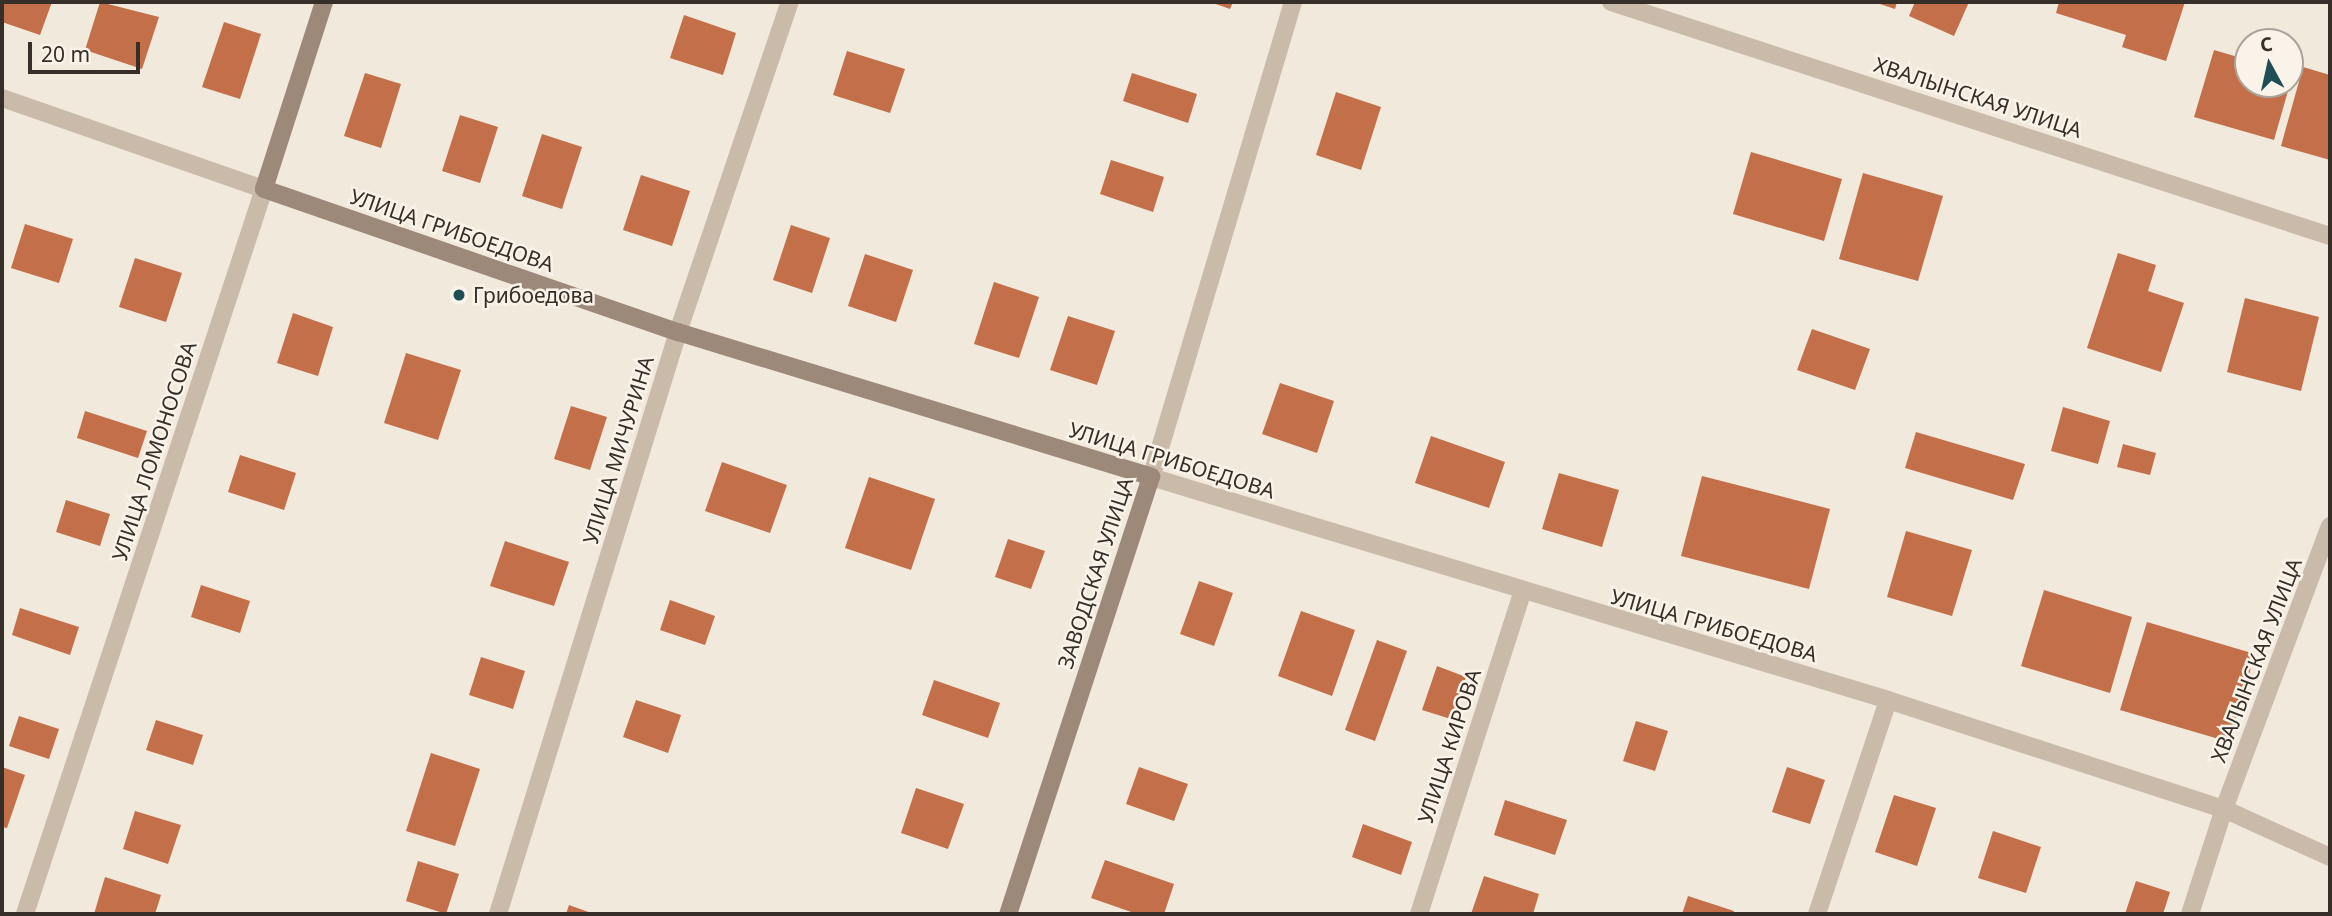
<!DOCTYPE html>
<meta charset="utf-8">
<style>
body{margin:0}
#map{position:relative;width:2332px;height:916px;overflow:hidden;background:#f1e9dc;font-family:"Noto Sans",sans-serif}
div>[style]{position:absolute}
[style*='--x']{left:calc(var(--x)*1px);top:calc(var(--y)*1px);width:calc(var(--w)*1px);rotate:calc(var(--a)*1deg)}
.building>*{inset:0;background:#c26f4a}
.street>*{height:18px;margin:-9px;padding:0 9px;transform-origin:9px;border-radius:9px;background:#c9baa9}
.secondary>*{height:18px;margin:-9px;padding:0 9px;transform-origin:9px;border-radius:9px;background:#9d897a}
.dots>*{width:19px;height:19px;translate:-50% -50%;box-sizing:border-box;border:4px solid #f9f3e9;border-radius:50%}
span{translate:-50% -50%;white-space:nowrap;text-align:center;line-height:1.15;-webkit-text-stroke:5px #f9f3e9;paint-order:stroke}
.street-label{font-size:21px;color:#362e28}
.poi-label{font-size:21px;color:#362e28}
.left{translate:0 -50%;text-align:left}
.frame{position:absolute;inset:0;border:4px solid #362e28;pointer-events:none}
.north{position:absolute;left:2234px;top:28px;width:70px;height:70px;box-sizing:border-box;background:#f9f3e9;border:2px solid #aba49c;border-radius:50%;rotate:352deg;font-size:19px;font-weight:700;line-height:28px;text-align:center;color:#362e28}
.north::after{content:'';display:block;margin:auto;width:24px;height:32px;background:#1f4f56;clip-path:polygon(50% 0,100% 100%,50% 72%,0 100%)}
.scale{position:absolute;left:28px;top:42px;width:112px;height:32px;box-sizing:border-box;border:4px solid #362e28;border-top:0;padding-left:9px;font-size:21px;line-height:24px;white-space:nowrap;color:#362e28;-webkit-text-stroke:5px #f9f3e9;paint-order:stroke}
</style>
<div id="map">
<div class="building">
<div style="clip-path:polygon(2px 2px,52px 2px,40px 35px,2px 22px)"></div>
<div style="clip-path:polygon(100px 2px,159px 17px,142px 69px,85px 50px)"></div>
<div style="clip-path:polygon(1210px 2px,1233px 2px,1230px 9px)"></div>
<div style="clip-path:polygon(1874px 2px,1897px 2px,1895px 9px)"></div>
<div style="clip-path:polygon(1915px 2px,1969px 2px,1954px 36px,1909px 16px)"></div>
<div style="clip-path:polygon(2059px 2px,2185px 2px,2166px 61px,2122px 47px,2126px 35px,2056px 13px)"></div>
<div style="clip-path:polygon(684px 15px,736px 33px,723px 75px,670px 58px)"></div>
<div style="clip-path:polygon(224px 22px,261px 34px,240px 99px,202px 87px)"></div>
<div style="clip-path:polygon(2214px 50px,2248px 60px,2248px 84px,2290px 84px,2274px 140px,2194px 117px)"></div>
<div style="clip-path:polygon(847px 51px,905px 69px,890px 113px,833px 95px)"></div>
<div style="clip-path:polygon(2303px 67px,2330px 75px,2330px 160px,2281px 146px)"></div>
<div style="clip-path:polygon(365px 73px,401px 84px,381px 148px,344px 136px)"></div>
<div style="clip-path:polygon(1132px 73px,1197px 94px,1188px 123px,1123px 101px)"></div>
<div style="clip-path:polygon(1336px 92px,1381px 107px,1361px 170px,1316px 155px)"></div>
<div style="clip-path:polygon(460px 115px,498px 127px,480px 183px,442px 171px)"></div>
<div style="clip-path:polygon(542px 134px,582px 147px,562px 209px,522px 196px)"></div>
<div style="clip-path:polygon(1751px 152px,1842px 179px,1824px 241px,1733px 214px)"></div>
<div style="clip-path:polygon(1111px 160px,1164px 177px,1153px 212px,1100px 194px)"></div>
<div style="clip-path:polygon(1863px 173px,1943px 196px,1918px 281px,1839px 259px)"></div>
<div style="clip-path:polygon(641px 175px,690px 191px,672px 246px,623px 230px)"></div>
<div style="clip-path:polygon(25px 224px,73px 239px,59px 283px,11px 268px)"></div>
<div style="clip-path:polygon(791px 225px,830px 238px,812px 293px,773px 280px)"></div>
<div style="clip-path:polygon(2118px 253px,2156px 265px,2148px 291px,2184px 303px,2161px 372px,2087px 348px)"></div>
<div style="clip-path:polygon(865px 254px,913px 270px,896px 322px,848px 306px)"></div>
<div style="clip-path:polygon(135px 258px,182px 273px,166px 322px,119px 307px)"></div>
<div style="clip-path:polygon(994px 282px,1039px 297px,1019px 358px,974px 344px)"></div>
<div style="clip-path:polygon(2245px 298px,2319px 317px,2301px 391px,2227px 372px)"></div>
<div style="clip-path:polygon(293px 313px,333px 327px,318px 376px,277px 363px)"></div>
<div style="clip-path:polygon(1068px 316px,1115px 331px,1097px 385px,1050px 370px)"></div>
<div style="clip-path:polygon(1812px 329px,1870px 349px,1855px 390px,1797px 370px)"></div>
<div style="clip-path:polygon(406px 353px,461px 370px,438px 440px,384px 423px)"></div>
<div style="clip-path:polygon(1280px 383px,1334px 401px,1317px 453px,1262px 434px)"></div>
<div style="clip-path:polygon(571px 406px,607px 417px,590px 470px,554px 459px)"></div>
<div style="clip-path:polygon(2063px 407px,2110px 421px,2098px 464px,2051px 451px)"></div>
<div style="clip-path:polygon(85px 411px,147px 431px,138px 458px,77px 438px)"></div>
<div style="clip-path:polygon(1916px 432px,2025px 464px,2013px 500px,1905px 468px)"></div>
<div style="clip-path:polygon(1431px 436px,1505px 462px,1489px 508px,1415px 483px)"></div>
<div style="clip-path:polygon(2123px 444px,2156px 453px,2150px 475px,2117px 467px)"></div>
<div style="clip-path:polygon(240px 455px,296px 473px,284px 510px,228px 492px)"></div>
<div style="clip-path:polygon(722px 462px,787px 485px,770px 533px,705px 511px)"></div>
<div style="clip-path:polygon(1559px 473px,1619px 490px,1602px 547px,1542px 529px)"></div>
<div style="clip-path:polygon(1702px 476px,1830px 509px,1809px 589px,1681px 556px)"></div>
<div style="clip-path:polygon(869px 477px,935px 499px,911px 570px,845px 548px)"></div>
<div style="clip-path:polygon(66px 500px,110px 514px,100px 546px,56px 532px)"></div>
<div style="clip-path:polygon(1906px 531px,1972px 550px,1952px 616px,1887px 597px)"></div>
<div style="clip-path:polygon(1008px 539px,1045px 551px,1031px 589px,995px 577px)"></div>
<div style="clip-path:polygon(505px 541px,569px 562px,554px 606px,490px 586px)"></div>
<div style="clip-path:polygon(1199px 581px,1233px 593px,1214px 646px,1180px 634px)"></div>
<div style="clip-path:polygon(201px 585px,250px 601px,240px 633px,191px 617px)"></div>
<div style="clip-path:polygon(2044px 590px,2132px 617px,2110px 693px,2021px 666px)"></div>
<div style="clip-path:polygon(670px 600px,715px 616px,705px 645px,660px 630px)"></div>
<div style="clip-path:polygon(20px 608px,79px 627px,70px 655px,12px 635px)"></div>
<div style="clip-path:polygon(1301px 611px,1355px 630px,1332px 696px,1278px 676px)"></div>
<div style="clip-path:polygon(2147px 622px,2255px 654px,2229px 742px,2120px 710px)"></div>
<div style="clip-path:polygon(1377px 640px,1407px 651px,1375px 741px,1345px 730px)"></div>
<div style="clip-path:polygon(481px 657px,525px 671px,513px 709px,469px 695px)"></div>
<div style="clip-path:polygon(1437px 666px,1466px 677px,1451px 719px,1422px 710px)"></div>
<div style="clip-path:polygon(934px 680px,1000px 703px,988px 738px,922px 715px)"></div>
<div style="clip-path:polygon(636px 700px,681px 715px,668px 753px,623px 737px)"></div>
<div style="clip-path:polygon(19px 716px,59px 729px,49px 759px,9px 746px)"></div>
<div style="clip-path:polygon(156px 720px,203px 735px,193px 765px,146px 750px)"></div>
<div style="clip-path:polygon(1636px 721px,1668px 731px,1655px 771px,1623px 761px)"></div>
<div style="clip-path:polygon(431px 753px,480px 769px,455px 846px,406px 831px)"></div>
<div style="clip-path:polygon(2px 767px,25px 775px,7px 828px,2px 827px)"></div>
<div style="clip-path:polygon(1139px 767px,1188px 784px,1174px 821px,1126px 804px)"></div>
<div style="clip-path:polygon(1787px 767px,1825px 780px,1810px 824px,1772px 812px)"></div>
<div style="clip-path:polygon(916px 788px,964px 804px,948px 849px,901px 833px)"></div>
<div style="clip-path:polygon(1894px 795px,1936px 808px,1917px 866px,1875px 852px)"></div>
<div style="clip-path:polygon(1505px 800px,1567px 820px,1555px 855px,1494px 835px)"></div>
<div style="clip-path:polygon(135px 811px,181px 825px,168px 864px,123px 849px)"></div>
<div style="clip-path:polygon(1363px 824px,1412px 842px,1401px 875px,1352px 857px)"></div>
<div style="clip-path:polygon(1993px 831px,2041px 847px,2026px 893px,1978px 878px)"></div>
<div style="clip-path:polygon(1105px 860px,1174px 884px,1164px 914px,1137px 914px,1091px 898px)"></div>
<div style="clip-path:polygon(418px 861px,459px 874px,446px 914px,406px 901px)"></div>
<div style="clip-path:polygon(1484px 876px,1539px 894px,1533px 914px,1471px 914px)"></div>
<div style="clip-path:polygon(105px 877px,161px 895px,155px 914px,94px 914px)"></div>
<div style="clip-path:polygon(2136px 881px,2170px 892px,2163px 914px,2125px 914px)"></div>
<div style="clip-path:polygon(1688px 896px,1734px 911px,1733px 914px,1682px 914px)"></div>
<div style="clip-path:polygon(569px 905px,594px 914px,566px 914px)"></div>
</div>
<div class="street">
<div style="--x:1293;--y:2;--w:496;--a:106.6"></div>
<div style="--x:1151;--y:477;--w:770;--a:16.83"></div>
<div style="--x:1888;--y:700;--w:353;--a:18"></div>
<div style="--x:2224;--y:809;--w:116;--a:24.4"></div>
<div style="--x:1611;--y:2;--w:756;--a:18.03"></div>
<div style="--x:2;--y:98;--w:277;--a:19.2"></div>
<div style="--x:264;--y:189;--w:763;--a:108.25"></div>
<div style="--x:498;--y:914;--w:609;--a:-72.81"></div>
<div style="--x:678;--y:332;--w:348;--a:-71.3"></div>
<div style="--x:1419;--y:914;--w:337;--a:-72.2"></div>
<div style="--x:1817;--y:914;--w:225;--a:-71.6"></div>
<div style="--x:2190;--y:914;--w:110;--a:-72.1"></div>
<div style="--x:2224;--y:809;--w:302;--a:-69.5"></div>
</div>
<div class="secondary">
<div style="--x:324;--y:2;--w:196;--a:107.8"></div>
<div style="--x:264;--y:189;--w:438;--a:19.1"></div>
<div style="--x:678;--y:332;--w:495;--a:17"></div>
<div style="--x:1151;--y:477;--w:460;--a:108.1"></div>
</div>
<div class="dots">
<div style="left:459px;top:295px;background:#1f4f56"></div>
</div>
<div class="street-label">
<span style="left:1978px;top:97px;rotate:18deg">ХВАЛЫНСКАЯ УЛИЦА</span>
<span style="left:452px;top:230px;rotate:19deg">УЛИЦА ГРИБОЕДОВА</span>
<span style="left:618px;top:450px;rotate:-73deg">УЛИЦА МИЧУРИНА</span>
<span style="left:154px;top:451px;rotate:-72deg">УЛИЦА ЛОМОНОСОВА</span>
<span style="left:1172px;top:460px;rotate:17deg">УЛИЦА ГРИБОЕДОВА</span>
<span style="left:1095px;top:573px;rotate:-72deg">ЗАВОДСКАЯ УЛИЦА</span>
<span style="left:1714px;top:625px;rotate:16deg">УЛИЦА ГРИБОЕДОВА</span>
<span style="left:2256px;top:660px;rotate:-69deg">ХВАЛЫНСКАЯ УЛИЦА</span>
<span style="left:1449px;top:746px;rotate:-72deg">УЛИЦА КИРОВА</span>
</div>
<div class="poi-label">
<span class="left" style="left:473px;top:295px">Грибоедова</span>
</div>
<div class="frame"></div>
<div class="north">С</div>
<div class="scale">20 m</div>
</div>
